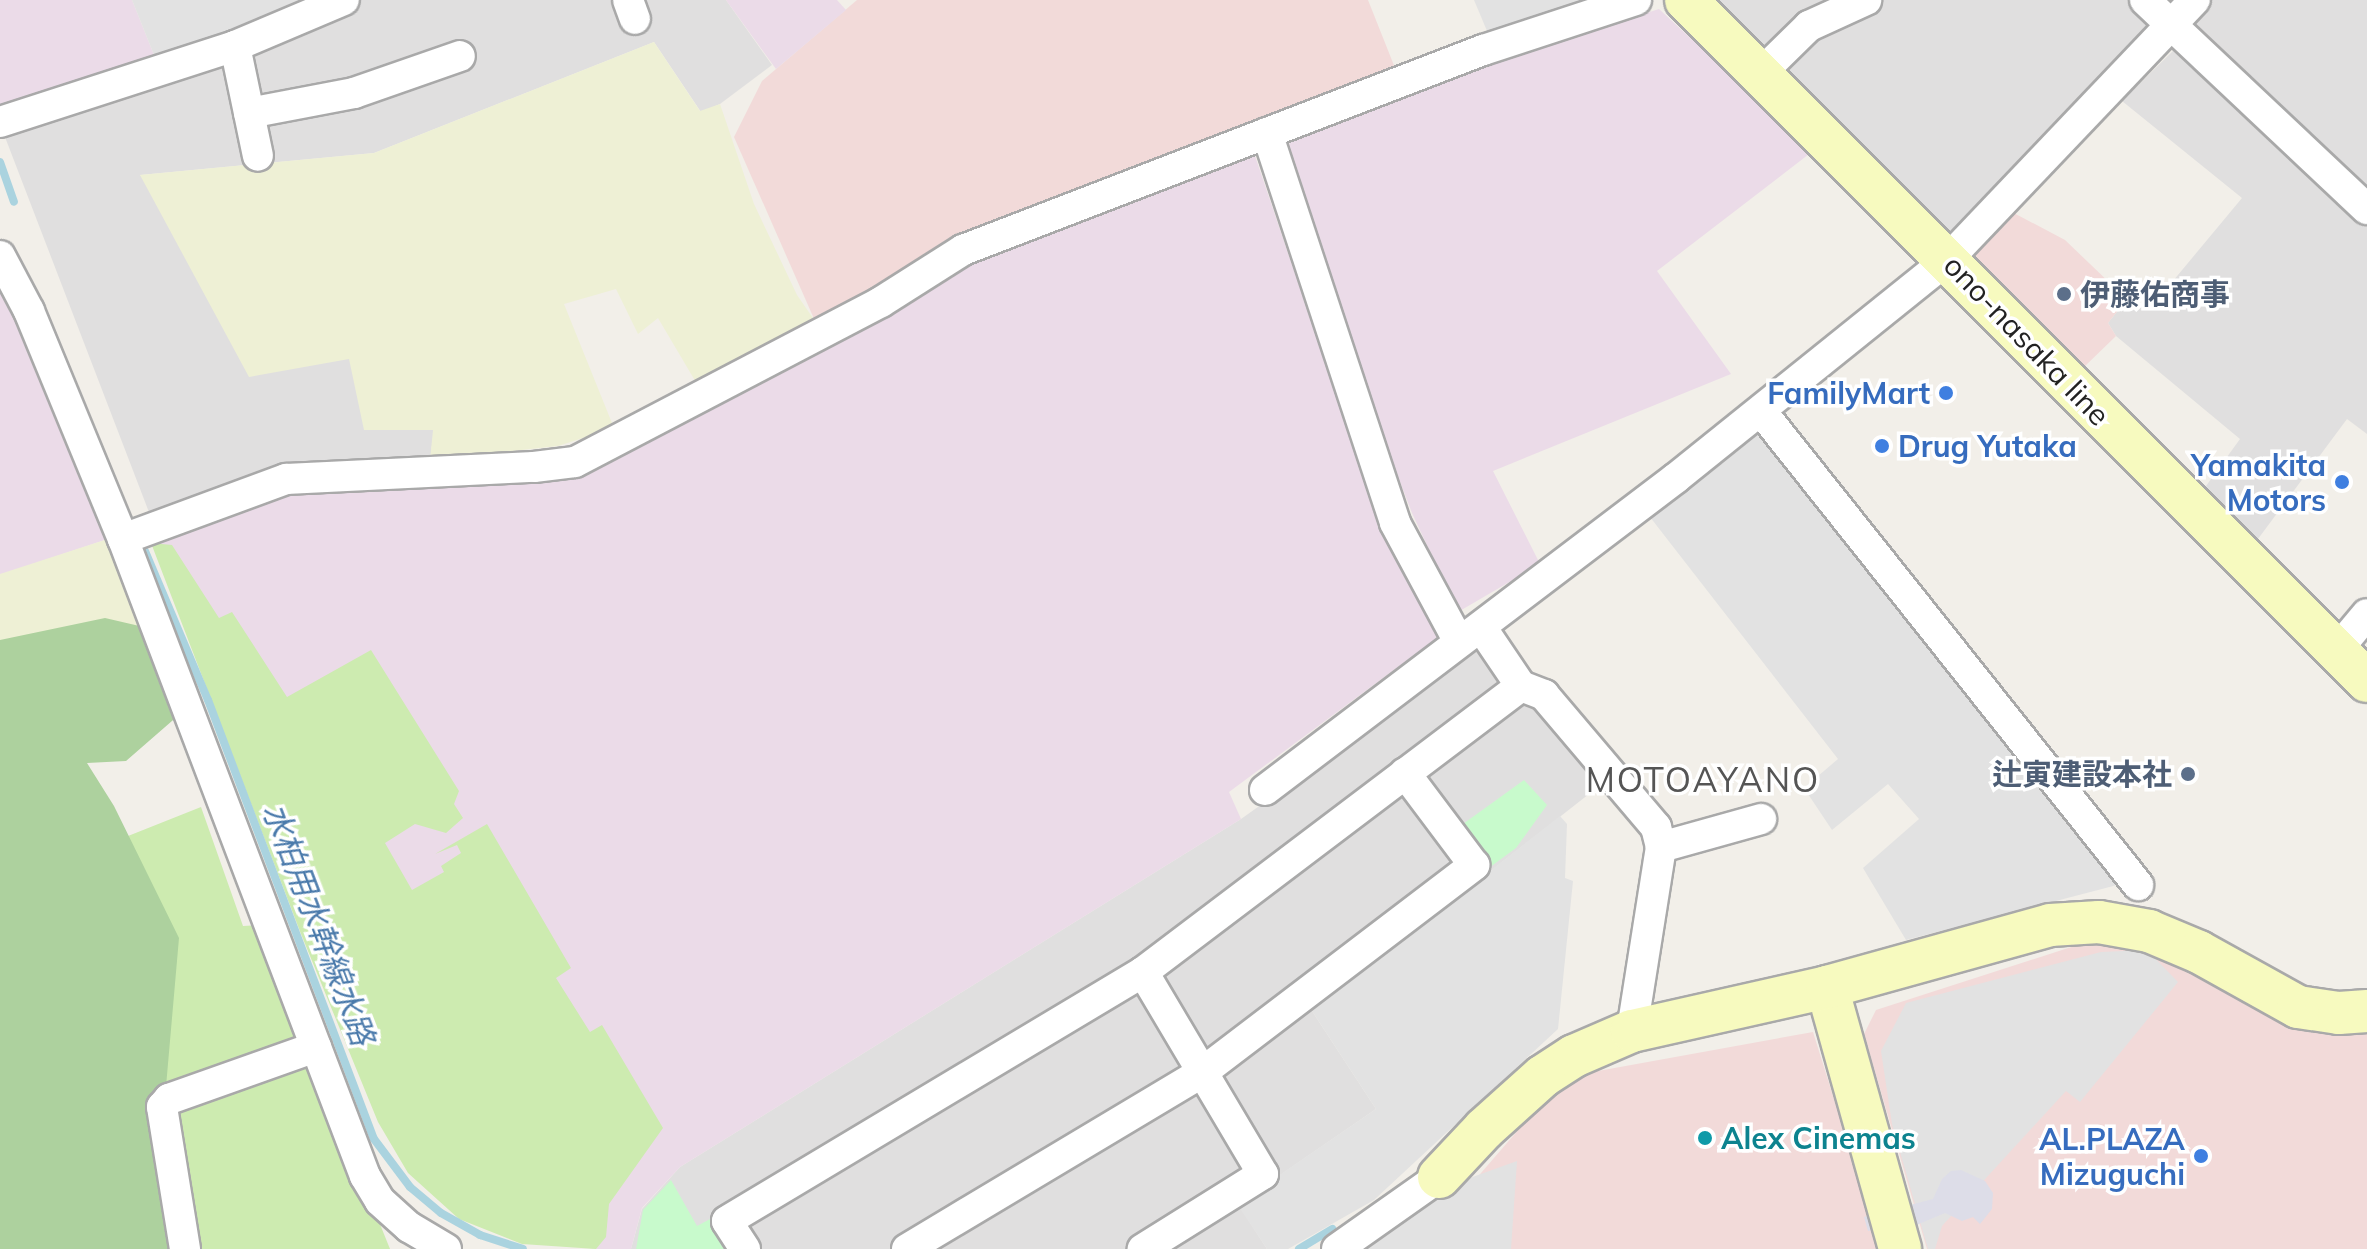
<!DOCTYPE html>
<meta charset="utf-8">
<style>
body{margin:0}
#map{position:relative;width:2367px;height:1249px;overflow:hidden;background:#f2efe9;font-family:Mulish,"Noto Sans JP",sans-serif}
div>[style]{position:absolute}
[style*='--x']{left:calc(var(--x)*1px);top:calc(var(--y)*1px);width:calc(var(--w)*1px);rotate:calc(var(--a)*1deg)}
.residential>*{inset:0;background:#e0dfdf}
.commercial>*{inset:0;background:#f2dad9}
.industrial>*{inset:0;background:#ebdbe8}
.farmland>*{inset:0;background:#eef0d5}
.grass>*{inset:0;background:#cdebb0}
.forest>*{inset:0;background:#add19e}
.park>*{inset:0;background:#c8facc}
.parking>*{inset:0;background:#e2e2e2}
.plaza>*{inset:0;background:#dddde8}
.stream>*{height:8px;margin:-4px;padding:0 4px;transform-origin:4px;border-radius:4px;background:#aad3df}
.roads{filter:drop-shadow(2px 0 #a9a9a9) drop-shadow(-2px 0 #a9a9a9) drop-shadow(0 2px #a9a9a9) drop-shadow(0 -2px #a9a9a9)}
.street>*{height:30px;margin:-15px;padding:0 15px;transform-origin:15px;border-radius:15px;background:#fff}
.secondary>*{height:42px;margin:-21px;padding:0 21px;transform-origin:21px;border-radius:21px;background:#f7fabf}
.dots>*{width:22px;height:22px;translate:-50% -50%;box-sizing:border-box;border:4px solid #fff;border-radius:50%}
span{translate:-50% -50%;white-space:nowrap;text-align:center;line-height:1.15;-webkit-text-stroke:7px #fff;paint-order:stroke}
.service-label{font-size:30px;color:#4e5e75;font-weight:700}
.left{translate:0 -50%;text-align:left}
.right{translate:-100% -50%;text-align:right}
.street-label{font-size:30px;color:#222}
.shop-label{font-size:30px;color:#366cbe;font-weight:700}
.culture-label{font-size:30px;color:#0d838f;font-weight:700}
.water-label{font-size:32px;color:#4a7aab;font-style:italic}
.quarter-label{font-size:34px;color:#555;letter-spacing:2px}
</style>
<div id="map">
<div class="residential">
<div style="clip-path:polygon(312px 0,726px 0,772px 65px,720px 104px,701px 112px,654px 42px,374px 153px,140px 175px,434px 430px,430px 460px,152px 520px,0 124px)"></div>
<div style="clip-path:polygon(1718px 0,2139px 0,2160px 22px,1952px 244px)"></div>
<div style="clip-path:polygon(2208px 0,2367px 0,2367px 199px,2180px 30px)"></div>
<div style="clip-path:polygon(2179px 45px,2367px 216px,2367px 434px,2347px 419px,2255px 543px,2206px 486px,2240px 439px,2116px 336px,2108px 323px,2124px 303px,2153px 305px,2242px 198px,2122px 101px)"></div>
<div style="clip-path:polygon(1479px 650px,1603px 783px,1312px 1011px,1376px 1109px,1238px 1204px,1267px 1249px,631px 1249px,642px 1209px,680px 1167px,1241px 819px)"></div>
</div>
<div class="commercial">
<div style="clip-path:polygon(857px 0,1368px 0,1397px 73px,815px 321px,734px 137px,762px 81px)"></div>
<div style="clip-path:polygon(2010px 211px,2065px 240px,2113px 286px,2124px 303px,2108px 323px,2116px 336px,2082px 369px,1972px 254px)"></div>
<div style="clip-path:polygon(2099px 938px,2144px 944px,2367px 1025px,2367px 1249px,1927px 1249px,1864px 1034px,1876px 1010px)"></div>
<div style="clip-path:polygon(1813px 1032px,1881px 1249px,1368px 1249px,1468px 1188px,1538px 1107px,1587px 1073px)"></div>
</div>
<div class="industrial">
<div style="clip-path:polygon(0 0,132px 0,156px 60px,0 116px)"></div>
<div style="clip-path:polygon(726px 0,837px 0,846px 10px,776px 69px)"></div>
<div style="clip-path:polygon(1659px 9px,1813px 151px,1657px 271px,1731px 374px,1493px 471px,1540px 564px,1458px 612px,1412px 513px,1370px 404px,1287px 152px,1291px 139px,1481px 66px)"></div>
<div style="clip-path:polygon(1253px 150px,1320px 347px,1328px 348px,1441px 635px,1229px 792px,1241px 819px,680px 1167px,642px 1208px,631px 1249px,597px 1249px,522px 1240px,356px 1067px,160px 541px,289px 490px,606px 461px,775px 375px,999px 243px)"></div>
<div style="clip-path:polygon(0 279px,114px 537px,0 575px)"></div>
</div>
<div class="farmland">
<div style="clip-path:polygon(654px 42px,700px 111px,720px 104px,754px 204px,797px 295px,815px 321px,697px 384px,658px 318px,638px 334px,616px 289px,564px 304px,614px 428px,558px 446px,430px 460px,433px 430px,364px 430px,349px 359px,249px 377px,140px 175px,374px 153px)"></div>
<div style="clip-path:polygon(114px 537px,144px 625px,0 670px,0 574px)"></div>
</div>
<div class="grass">
<div style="clip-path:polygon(151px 543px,172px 545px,219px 618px,232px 612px,287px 697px,371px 650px,459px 791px,454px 804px,463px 818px,446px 833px,415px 824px,385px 843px,412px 890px,444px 872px,441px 866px,461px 853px,457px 845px,435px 854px,487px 824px,571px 968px,556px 978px,590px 1032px,602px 1025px,663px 1128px,609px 1204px,606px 1237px,596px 1249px,522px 1244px,459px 1219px,408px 1173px,378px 1122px,301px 934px)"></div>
<div style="clip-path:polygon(201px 807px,243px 926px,262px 925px,306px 1045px,167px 1097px,123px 838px)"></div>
<div style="clip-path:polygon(311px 1053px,390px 1249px,188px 1249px,171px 1102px)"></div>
</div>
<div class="forest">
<div style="clip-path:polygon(105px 618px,148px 628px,180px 714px,126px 761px,87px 763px,114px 806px,179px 938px,165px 1098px,175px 1249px,0 1249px,0 640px)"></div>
</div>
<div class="park">
<div style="clip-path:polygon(1524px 780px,1547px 805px,1516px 848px,1486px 870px,1456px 829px)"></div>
<div style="clip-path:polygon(671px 1180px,697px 1226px,712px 1218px,731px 1249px,636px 1249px,643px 1210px)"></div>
</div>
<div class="parking">
<div style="clip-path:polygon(132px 0,310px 0,156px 60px)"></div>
<div style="clip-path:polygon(1474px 0,1590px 0,1490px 38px)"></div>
<div style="clip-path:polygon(1763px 425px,2121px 884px,1906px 940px,1863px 868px,1919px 819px,1888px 784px,1832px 830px,1804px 788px,1838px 759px,1650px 517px)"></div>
<div style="clip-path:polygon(1560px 816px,1567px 824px,1565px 878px,1573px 881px,1558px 1029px,1374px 1200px,1288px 1249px,1267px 1249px,1237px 1204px,1376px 1109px,1312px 1011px)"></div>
<div style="clip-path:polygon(2147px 950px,2178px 982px,2080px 1102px,2066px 1091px,1942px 1226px,1935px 1249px,1928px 1249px,1892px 1124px,1881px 1051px,1906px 1003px,2101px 952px)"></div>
<div style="clip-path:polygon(1517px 1161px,1511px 1249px,1360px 1249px,1467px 1179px)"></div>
</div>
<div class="plaza">
<div style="clip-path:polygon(1895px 1148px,1910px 1205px,1933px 1199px,1942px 1179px,1951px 1171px,1961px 1170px,1985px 1181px,1993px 1193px,1992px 1209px,1980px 1224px,1973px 1217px,1962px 1221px,1945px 1213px,1914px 1226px,1911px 1221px,1868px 1231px,1864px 1217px,1901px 1207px,1888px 1149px)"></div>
</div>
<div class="stream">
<div style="--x:0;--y:162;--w:42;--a:70.7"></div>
<div style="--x:145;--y:551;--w:162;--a:67.1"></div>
<div style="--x:208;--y:700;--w:469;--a:69.3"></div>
<div style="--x:374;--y:1139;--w:60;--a:53.1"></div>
<div style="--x:410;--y:1187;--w:40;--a:40"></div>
<div style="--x:441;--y:1213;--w:45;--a:29.4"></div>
<div style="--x:480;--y:1235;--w:45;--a:18"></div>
<div style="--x:1299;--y:1249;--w:39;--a:-31"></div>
</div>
<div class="roads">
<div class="street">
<div style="--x:628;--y:0;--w:20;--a:70"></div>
<div style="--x:2145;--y:0;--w:305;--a:43.3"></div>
<div style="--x:235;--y:46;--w:112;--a:78.2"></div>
<div style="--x:1761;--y:73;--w:67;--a:-44.4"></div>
<div style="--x:1809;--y:26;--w:63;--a:-24.5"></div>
<div style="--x:249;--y:113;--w:107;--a:-10.8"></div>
<div style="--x:354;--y:93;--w:112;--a:-19.2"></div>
<div style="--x:0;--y:122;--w:247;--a:-17.9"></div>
<div style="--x:235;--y:46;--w:118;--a:-22.9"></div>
<div style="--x:1267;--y:133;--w:410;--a:71.8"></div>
<div style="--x:1395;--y:523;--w:135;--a:61.7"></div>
<div style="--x:0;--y:256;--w:62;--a:62.2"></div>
<div style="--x:29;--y:311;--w:247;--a:67.6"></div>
<div style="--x:123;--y:539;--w:681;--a:69.2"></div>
<div style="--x:365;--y:1176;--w:29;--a:59"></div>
<div style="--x:380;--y:1201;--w:39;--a:42"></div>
<div style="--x:409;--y:1227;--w:43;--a:30.7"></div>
<div style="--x:1761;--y:411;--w:606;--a:51.5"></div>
<div style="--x:123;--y:539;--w:174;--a:-20.2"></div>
<div style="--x:286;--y:479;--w:248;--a:-2.8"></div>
<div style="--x:534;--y:467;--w:41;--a:-7"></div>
<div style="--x:575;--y:462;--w:345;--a:-27.6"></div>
<div style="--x:881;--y:302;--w:97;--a:-32.4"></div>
<div style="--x:963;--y:250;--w:557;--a:-21.04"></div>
<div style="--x:1483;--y:50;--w:161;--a:-18.1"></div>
<div style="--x:1481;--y:627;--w:71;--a:55.9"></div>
<div style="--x:2336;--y:651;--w:48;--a:-50"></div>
<div style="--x:1265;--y:790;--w:516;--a:-37.2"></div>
<div style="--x:1676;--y:478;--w:349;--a:-38.8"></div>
<div style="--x:1948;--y:259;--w:358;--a:-46.4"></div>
<div style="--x:1661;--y:847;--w:104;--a:-15.6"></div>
<div style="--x:1143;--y:972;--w:235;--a:59.3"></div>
<div style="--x:1263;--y:1174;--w:142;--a:148"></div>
<div style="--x:185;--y:1249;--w:144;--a:-99.2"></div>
<div style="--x:162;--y:1107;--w:11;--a:-49"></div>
<div style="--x:169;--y:1099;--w:156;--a:-19.5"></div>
<div style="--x:745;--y:1249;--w:33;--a:-123"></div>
<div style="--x:727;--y:1221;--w:485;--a:-30.9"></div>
<div style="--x:1143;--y:972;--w:474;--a:-37.1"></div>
<div style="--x:1521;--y:686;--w:25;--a:21"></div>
<div style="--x:1544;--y:695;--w:173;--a:49.7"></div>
<div style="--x:1656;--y:827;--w:21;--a:76"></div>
<div style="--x:1661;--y:847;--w:186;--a:99"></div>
<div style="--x:907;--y:1249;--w:346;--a:-30.9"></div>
<div style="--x:1204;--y:1071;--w:340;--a:-37.3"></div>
<div style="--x:1474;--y:865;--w:115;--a:-126.9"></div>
<div style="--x:1337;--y:1249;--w:125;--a:-35.2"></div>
</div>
<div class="secondary">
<div style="--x:1686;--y:0;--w:963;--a:45"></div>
<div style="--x:1827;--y:987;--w:272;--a:74.4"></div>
<div style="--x:1439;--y:1177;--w:66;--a:-46.8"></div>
<div style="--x:1484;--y:1129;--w:79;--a:-41.9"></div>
<div style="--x:1543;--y:1076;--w:37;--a:-33"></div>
<div style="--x:1574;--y:1056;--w:63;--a:-23.3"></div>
<div style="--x:1632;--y:1031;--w:200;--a:-12.7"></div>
<div style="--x:1827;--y:987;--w:231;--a:-15.5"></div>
<div style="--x:2050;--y:925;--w:49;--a:-3.5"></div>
<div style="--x:2099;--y:922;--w:51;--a:10.2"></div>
<div style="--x:2149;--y:931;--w:54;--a:22.8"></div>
<div style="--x:2199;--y:952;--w:113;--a:29.1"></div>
<div style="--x:2298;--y:1007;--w:41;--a:8.3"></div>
<div style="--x:2339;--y:1013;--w:28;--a:-4"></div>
</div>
</div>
<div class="dots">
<div style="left:2064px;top:294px;background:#5c6f8a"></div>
<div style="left:1946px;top:393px;background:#3f7fe0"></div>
<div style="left:1882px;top:446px;background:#3f7fe0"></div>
<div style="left:2342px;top:482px;background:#3f7fe0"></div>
<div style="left:2188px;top:774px;background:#5c6f8a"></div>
<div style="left:1705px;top:1138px;background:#0f9aa8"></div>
<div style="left:2201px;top:1156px;background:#3f7fe0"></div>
</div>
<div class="service-label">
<span class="left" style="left:2080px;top:294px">伊藤佑商事</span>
<span class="right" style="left:2172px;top:774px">辻寅建設本社</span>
</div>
<div class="street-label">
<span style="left:2027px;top:340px;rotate:46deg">ono-nasaka line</span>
</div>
<div class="shop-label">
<span class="right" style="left:1930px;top:393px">FamilyMart</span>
<span class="left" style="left:1898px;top:446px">Drug Yutaka</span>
<span class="right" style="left:2326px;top:482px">Yamakita<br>Motors</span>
<span class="right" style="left:2185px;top:1156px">AL.PLAZA<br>Mizuguchi</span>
</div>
<div class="culture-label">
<span class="left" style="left:1721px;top:1138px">Alex Cinemas</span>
</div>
<div class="water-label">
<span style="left:319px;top:924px;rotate:69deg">水柏用水幹線水路</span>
</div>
<div class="quarter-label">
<span style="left:1703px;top:780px">MOTOAYANO</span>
</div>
</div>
